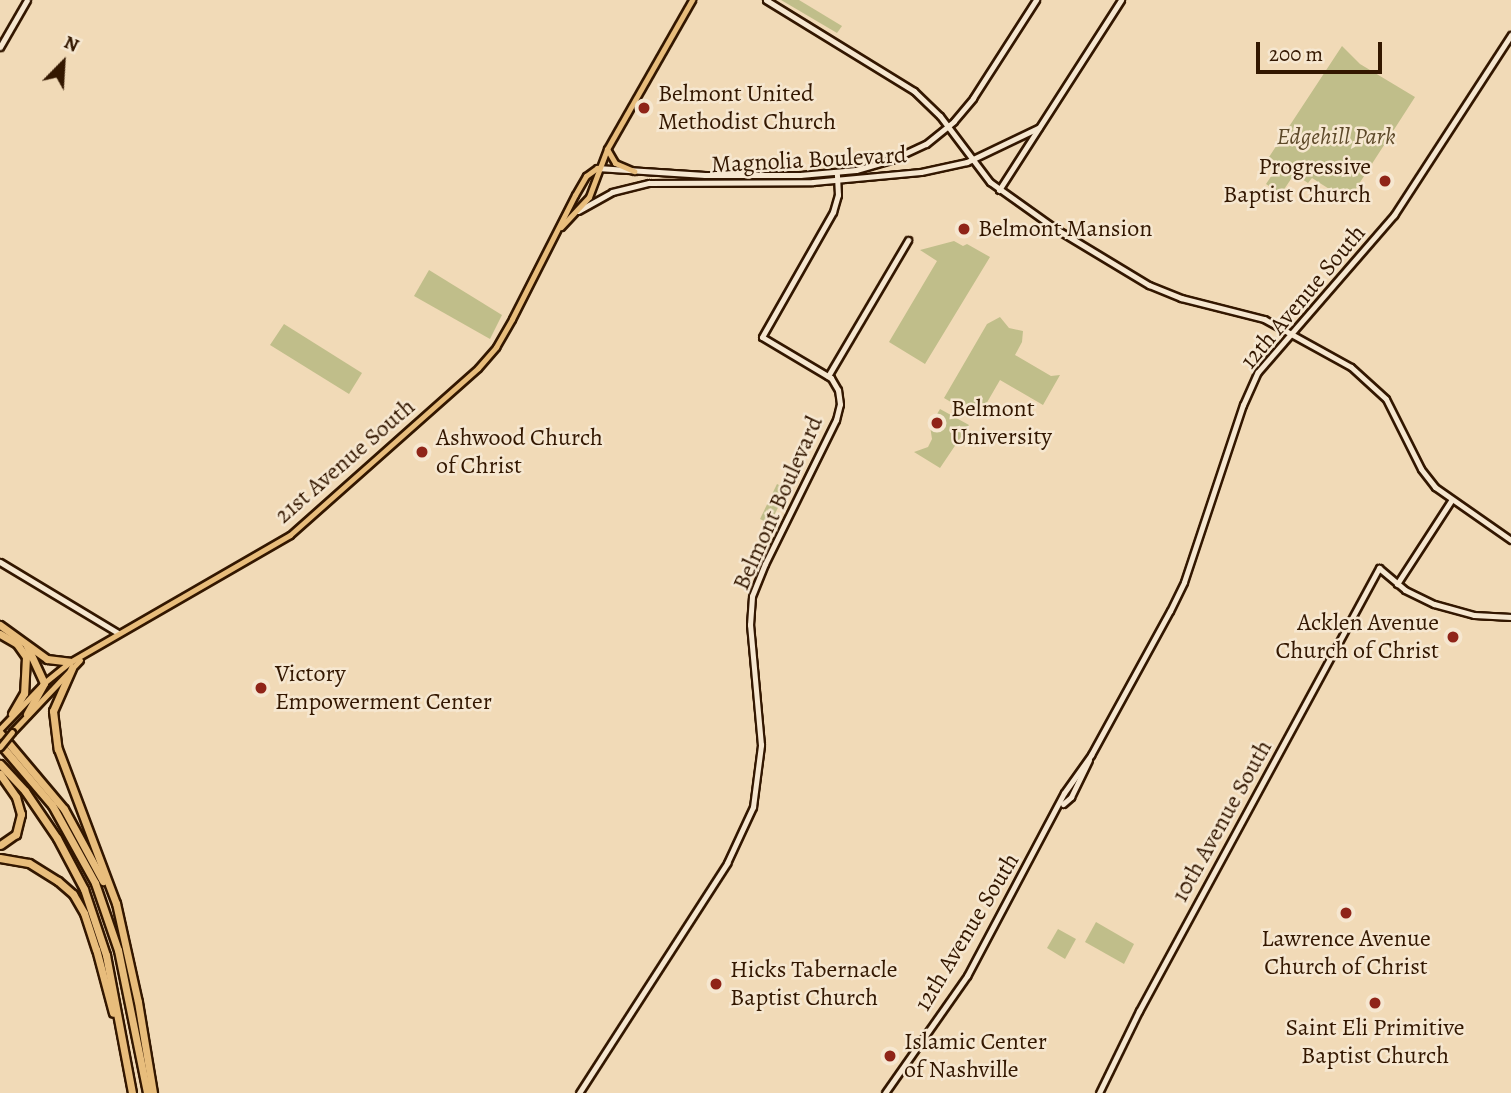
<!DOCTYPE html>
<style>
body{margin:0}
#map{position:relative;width:1511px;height:1093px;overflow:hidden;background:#f1dab7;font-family:Alegreya,serif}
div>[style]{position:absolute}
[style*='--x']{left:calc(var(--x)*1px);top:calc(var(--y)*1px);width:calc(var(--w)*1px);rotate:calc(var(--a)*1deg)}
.green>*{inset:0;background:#c0be8a}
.roads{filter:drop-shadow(2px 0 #331700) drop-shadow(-2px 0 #331700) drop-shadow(0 2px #331700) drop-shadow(0 -2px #331700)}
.secondary>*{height:5px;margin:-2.5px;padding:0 2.5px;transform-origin:2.5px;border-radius:2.5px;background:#f6e7d0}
.primary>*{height:5px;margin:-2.5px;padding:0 2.5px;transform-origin:2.5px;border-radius:2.5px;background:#e8bd7c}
.highway>*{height:7px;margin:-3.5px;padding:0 3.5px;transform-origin:3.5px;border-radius:3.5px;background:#e8bd7c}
.bridges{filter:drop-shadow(2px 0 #331700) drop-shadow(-2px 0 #331700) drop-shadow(0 2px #331700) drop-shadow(0 -2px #331700)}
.primary-bridge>*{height:5px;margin:-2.5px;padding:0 2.5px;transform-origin:2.5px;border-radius:2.5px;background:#e8bd7c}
.dots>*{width:19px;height:19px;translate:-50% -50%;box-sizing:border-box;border:4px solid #f6e7d0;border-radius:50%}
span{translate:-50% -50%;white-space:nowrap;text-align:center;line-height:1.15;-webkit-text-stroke:5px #f6e7d0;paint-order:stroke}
.poi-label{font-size:24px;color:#331700}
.left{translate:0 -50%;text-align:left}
.right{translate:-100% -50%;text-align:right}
.park-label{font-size:24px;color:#5d4929;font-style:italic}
.street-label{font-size:24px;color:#331700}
.north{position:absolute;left:28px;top:28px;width:70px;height:70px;-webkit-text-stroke:5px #f6e7d0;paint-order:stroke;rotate:24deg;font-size:19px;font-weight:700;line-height:28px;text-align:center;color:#331700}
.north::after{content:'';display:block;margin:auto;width:24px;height:32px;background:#331700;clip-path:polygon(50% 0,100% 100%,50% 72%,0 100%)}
.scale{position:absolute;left:1256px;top:42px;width:126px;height:32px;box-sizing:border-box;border:4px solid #331700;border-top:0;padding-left:9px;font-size:21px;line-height:24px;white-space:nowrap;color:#331700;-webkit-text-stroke:5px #f6e7d0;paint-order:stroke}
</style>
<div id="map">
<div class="green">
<div style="clip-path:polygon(781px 0,799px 0,842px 26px,837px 33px)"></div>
<div style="clip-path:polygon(1342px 46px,1360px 64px,1415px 97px,1348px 201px,1312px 178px,1308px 183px,1269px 157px)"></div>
<div style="clip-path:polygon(1278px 166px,1293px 176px,1281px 194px,1266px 184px)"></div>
<div style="clip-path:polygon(954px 241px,963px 246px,967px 244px,990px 257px,925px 364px,889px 342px,937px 261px,920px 250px)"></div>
<div style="clip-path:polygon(429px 270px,502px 315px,490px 339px,414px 296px)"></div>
<div style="clip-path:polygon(1000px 317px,1009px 328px,1023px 331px,1022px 342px,1015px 355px,1051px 376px,1060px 375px,1043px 405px,1000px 380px,978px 418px,944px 398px,987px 324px)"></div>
<div style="clip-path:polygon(284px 324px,362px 373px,349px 394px,270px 345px)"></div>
<div style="clip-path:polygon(940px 409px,969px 425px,940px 468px,914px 452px,928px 447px,932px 439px,930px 426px)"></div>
<div style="clip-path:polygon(777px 484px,787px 489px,770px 524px,760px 519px)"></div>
<div style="clip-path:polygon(1096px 922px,1134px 944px,1124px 964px,1085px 942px)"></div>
<div style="clip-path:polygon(1058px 929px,1076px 939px,1065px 959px,1047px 948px)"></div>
</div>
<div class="roads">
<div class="secondary">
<div style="--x:766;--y:0;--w:174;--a:31.6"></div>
<div style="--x:914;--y:91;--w:36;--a:44"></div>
<div style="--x:940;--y:116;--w:83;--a:52.9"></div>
<div style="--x:990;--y:182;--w:81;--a:35.5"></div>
<div style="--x:1056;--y:229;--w:109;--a:31.1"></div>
<div style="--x:1149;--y:285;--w:35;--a:22"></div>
<div style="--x:1181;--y:298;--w:86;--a:14.2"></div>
<div style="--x:1264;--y:319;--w:99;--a:28.9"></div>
<div style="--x:1351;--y:367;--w:47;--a:42.4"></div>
<div style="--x:1386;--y:399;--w:78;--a:63.4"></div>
<div style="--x:1421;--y:469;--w:23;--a:52"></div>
<div style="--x:1435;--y:487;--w:93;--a:34.9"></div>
<div style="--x:0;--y:47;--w:54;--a:-60.1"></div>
<div style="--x:597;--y:168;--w:108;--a:3.7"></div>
<div style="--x:705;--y:175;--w:95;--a:0"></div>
<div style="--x:800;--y:175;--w:56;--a:-5.1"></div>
<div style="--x:856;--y:170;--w:36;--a:-16"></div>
<div style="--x:891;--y:160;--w:38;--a:-25"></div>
<div style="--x:926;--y:144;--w:36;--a:-39"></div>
<div style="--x:954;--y:121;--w:30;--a:-50"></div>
<div style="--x:973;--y:98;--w:117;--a:-57.3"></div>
<div style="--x:999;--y:190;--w:226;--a:-57.3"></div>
<div style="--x:578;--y:211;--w:39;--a:-29"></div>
<div style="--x:612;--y:192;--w:38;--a:-14"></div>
<div style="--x:649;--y:183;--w:164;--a:-0.3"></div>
<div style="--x:813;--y:182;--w:108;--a:-5.3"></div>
<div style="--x:921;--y:172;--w:47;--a:-12.3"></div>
<div style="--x:967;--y:162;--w:79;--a:-25.6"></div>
<div style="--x:828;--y:376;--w:158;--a:-59.5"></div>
<div style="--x:0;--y:562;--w:138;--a:31"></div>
<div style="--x:1397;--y:584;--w:99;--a:-57"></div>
<div style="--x:1063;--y:804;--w:11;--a:-41"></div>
<div style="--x:1071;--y:797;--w:41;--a:-64.1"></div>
<div style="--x:579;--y:1093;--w:274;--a:-57.2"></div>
<div style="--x:727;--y:863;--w:62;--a:-65.1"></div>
<div style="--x:753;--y:807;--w:63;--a:-82.6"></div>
<div style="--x:761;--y:745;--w:121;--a:-95.2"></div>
<div style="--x:750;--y:625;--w:29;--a:-86"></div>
<div style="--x:752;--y:596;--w:35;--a:-68"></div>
<div style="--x:765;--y:564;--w:161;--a:-63.8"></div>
<div style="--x:836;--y:420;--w:16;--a:-76"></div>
<div style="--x:840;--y:404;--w:14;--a:-98"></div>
<div style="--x:838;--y:390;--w:14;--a:-120"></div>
<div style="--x:831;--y:378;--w:80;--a:-149.3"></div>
<div style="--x:762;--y:337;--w:144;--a:-60.4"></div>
<div style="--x:833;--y:212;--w:18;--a:-74"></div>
<div style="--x:838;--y:195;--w:22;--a:-93"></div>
<div style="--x:885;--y:1093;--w:143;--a:-55"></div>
<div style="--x:967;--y:976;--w:207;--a:-62.1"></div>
<div style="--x:1064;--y:793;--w:47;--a:-54.6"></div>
<div style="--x:1091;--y:755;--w:164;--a:-61.3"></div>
<div style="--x:1170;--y:611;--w:32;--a:-64"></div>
<div style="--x:1184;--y:582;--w:187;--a:-71.6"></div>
<div style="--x:1243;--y:405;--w:36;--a:-66"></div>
<div style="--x:1258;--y:372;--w:208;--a:-49.1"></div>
<div style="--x:1394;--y:215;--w:215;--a:-57"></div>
<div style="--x:1099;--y:1093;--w:91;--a:-64"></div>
<div style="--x:1139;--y:1011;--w:504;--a:-61.55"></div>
<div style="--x:1379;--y:568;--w:34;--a:40"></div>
<div style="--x:1405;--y:590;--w:32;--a:26"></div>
<div style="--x:1434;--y:604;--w:41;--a:15.4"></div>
<div style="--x:1474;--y:615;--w:37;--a:3"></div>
</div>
<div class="primary">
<div style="--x:607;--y:149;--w:16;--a:60"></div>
<div style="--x:615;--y:163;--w:21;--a:23"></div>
<div style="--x:561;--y:227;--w:41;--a:-47"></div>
<div style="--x:589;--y:197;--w:51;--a:-69.4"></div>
<div style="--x:607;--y:149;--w:172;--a:-60.3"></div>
<div style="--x:0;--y:729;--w:64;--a:-46.3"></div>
<div style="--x:44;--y:683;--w:33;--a:-39"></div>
<div style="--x:70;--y:662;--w:254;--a:-30"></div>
<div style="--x:290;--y:535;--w:251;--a:-41.6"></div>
<div style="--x:478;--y:368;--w:28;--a:-49"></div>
<div style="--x:496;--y:347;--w:32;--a:-60"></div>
<div style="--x:512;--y:319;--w:139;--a:-63.1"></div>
<div style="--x:575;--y:195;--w:22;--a:-60"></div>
<div style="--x:586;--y:176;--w:14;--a:-36"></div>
<div style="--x:12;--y:732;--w:99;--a:-46.6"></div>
</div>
<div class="highway">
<div style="--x:0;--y:625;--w:58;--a:35.9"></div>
<div style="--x:47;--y:659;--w:23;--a:7"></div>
<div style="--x:0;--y:634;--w:20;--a:30"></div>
<div style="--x:17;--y:644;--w:16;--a:55"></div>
<div style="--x:26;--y:657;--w:36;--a:93"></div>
<div style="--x:24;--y:693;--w:24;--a:120"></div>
<div style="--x:72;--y:668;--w:47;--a:113.8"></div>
<div style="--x:53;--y:711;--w:38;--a:83"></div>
<div style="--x:58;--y:749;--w:165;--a:69.4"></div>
<div style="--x:116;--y:903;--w:101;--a:77.5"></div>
<div style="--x:138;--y:1002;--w:92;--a:80.6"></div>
<div style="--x:27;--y:714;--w:35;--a:-61"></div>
<div style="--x:44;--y:683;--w:41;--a:-114.7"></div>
<div style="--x:0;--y:733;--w:99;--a:49.9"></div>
<div style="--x:64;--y:809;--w:82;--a:61.6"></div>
<div style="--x:0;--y:744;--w:80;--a:49.6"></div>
<div style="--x:52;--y:805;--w:89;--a:61.1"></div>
<div style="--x:95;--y:883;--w:71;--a:71.1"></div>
<div style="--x:118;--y:950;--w:146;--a:78.5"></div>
<div style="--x:0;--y:764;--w:37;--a:47"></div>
<div style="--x:25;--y:791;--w:57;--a:55.8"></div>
<div style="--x:57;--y:838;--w:58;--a:62.1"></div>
<div style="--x:84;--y:889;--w:70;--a:71.6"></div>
<div style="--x:106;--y:955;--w:140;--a:79.3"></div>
<div style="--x:0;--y:774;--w:28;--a:55"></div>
<div style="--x:16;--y:797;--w:18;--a:74"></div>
<div style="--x:21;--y:814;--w:21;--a:104"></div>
<div style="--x:16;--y:834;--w:19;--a:145"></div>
<div style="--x:0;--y:858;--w:29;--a:10"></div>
<div style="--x:29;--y:863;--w:34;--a:32"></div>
<div style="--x:58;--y:881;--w:20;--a:41"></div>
<div style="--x:73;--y:894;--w:22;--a:60"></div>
<div style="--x:84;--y:913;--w:38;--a:72"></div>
<div style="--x:96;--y:949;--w:66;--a:75.1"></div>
</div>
</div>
<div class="bridges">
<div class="primary-bridge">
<div style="--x:0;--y:747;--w:19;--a:-51"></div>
</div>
</div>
<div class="dots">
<div style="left:644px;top:108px;background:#8f2418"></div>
<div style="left:1385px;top:181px;background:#8f2418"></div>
<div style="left:964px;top:229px;background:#8f2418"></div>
<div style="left:937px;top:423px;background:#8f2418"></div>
<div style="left:422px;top:452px;background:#8f2418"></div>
<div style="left:1453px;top:637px;background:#8f2418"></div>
<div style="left:261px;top:688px;background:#8f2418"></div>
<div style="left:1346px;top:913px;background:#8f2418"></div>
<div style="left:716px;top:984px;background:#8f2418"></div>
<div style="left:1375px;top:1003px;background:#8f2418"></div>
<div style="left:890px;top:1056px;background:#8f2418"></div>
</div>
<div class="poi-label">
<span class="left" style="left:658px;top:108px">Belmont United<br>Methodist Church</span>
<span class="right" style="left:1371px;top:181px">Progressive<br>Baptist Church</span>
<span class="left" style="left:978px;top:229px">Belmont Mansion</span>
<span class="left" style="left:951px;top:423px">Belmont<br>University</span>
<span class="left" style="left:436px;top:452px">Ashwood Church<br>of Christ</span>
<span class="right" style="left:1439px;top:637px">Acklen Avenue<br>Church of Christ</span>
<span class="left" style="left:275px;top:688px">Victory<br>Empowerment Center</span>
<span style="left:1346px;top:953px">Lawrence Avenue<br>Church of Christ</span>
<span class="left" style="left:730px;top:984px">Hicks Tabernacle<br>Baptist Church</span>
<span style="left:1375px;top:1042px">Saint Eli Primitive<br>Baptist Church</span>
<span class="left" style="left:904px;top:1056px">Islamic Center<br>of Nashville</span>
</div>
<div class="park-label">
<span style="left:1336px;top:137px">Edgehill Park</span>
</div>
<div class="street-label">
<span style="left:809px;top:160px;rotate:-3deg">Magnolia Boulevard</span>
<span style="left:1303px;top:297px;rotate:-50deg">12th Avenue South</span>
<span style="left:345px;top:461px;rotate:-41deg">21st Avenue South</span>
<span style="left:778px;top:503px;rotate:-66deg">Belmont Boulevard</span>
<span style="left:1222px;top:821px;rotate:-61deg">10th Avenue South</span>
<span style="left:967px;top:932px;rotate:-59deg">12th Avenue South</span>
</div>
<div class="north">N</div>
<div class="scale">200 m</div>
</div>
